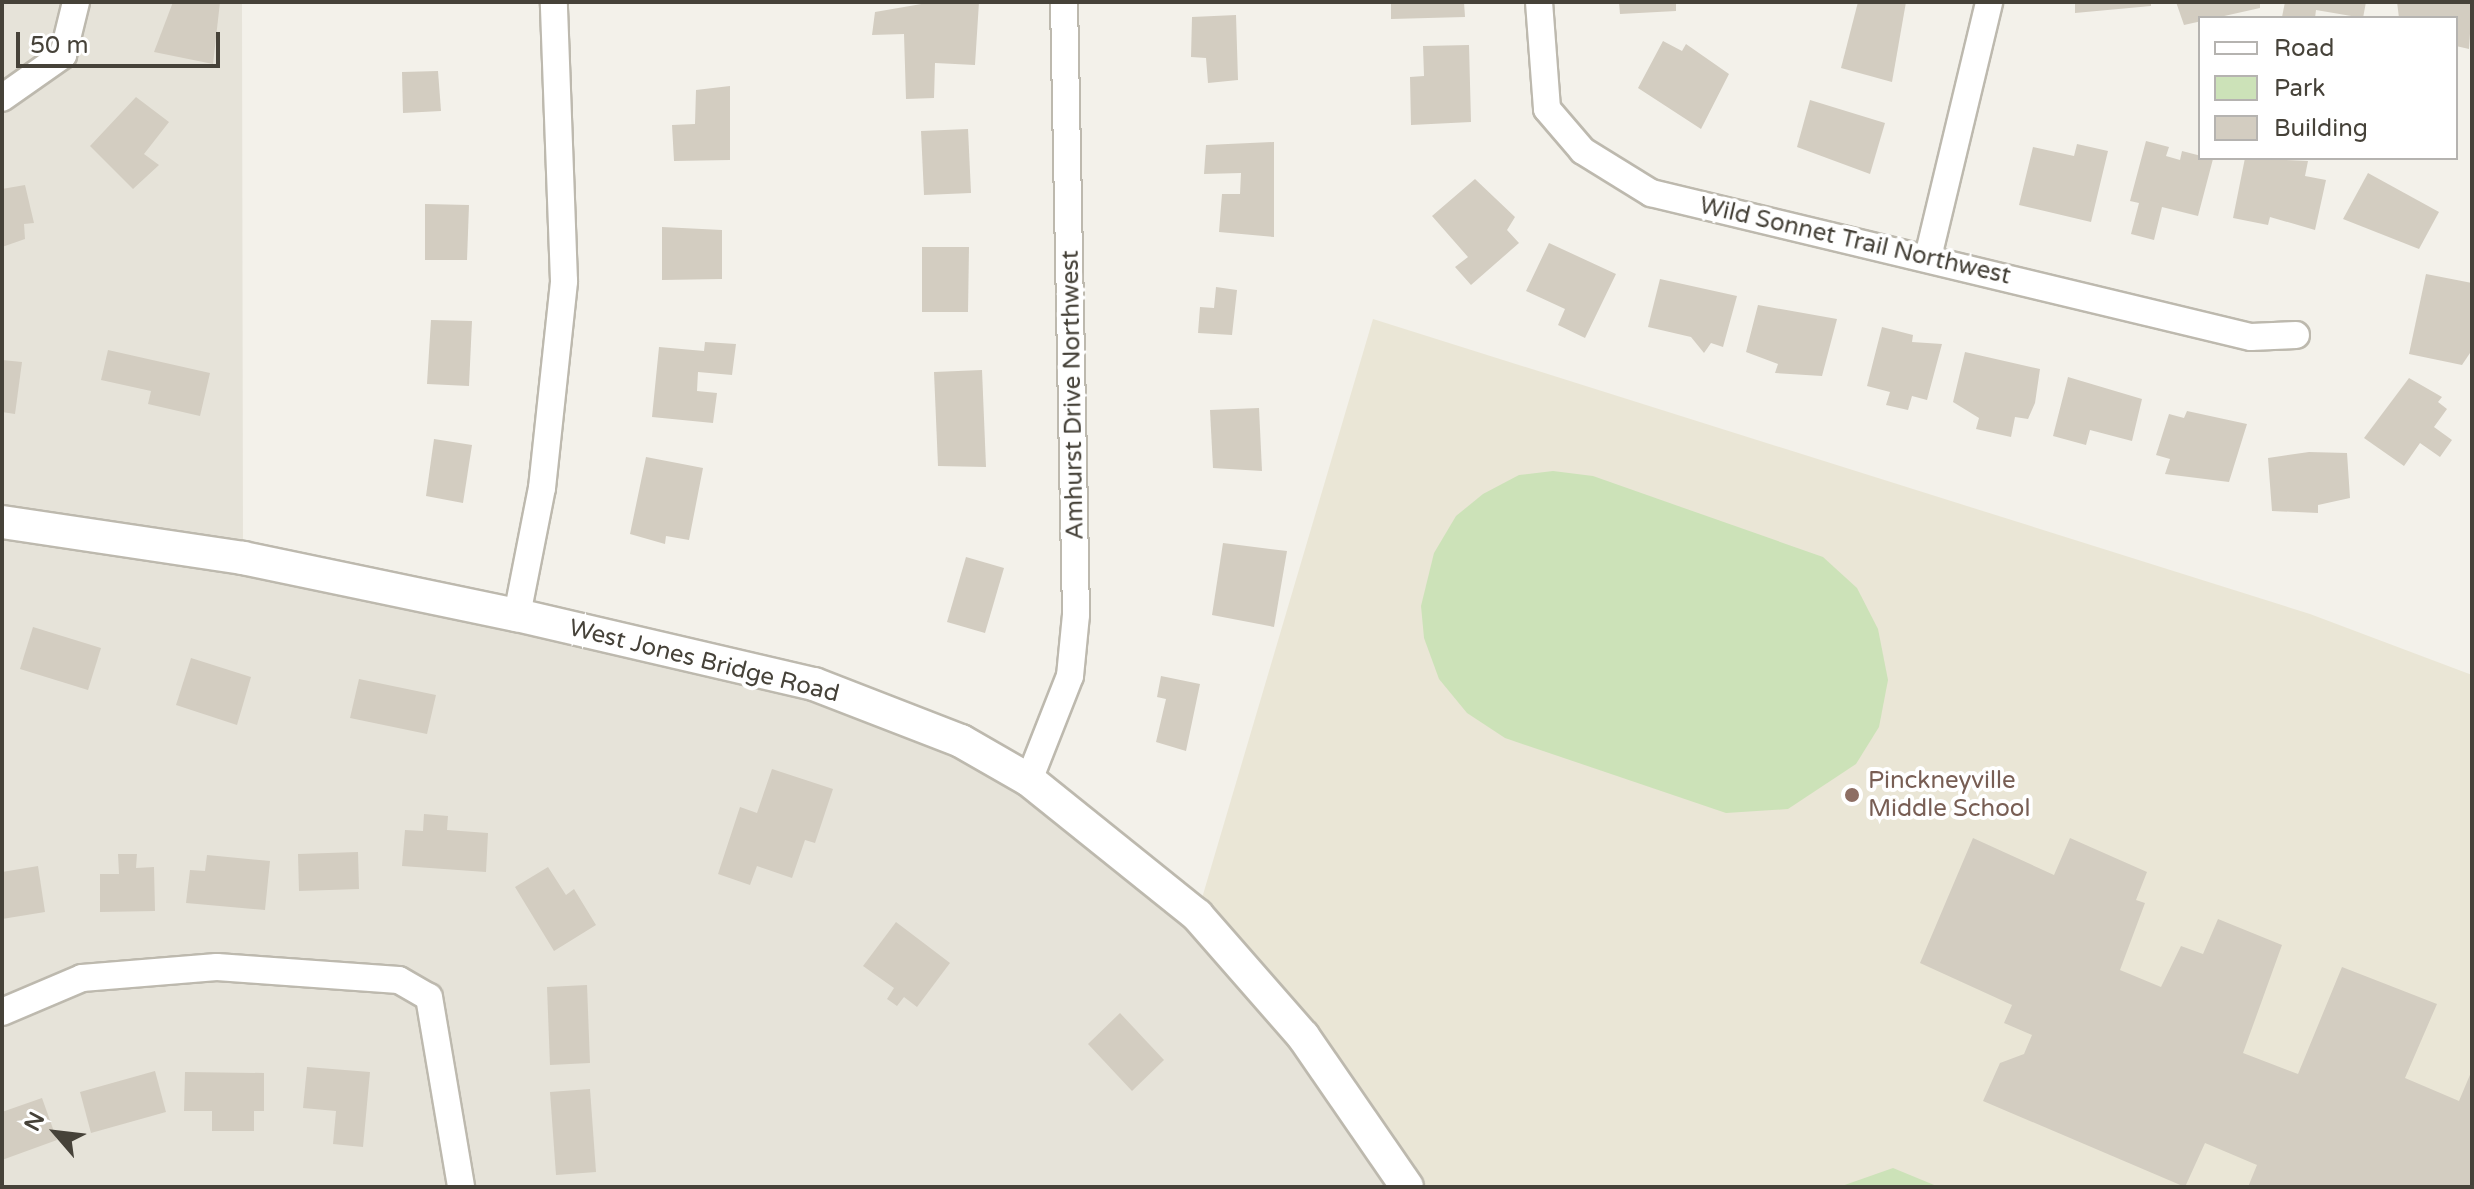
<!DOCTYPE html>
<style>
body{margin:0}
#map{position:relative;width:2474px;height:1189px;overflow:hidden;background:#f3f1ea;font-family:"Varela Round",sans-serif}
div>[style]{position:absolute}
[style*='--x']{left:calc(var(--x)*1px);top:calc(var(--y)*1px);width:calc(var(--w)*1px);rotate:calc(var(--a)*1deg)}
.residential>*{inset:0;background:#e6e3d9}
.education>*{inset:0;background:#eae6d6}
.green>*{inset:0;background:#cce2b8}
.building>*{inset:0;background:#d3cdc1}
.roads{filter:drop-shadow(2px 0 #bdb9ae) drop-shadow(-2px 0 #bdb9ae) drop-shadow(0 2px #bdb9ae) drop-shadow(0 -2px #bdb9ae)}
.minor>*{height:26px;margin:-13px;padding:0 13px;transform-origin:13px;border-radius:13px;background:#fff}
.tertiary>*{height:32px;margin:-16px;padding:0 16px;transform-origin:16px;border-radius:16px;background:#fff}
.dots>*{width:22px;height:22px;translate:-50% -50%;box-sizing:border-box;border:4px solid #fff;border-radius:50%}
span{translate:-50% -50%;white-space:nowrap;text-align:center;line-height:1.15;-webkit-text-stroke:8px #fff;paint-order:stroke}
.street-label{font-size:24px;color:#464239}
.education-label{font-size:24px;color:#785e54}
.left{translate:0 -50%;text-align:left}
.frame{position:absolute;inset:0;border:4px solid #464239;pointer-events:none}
.legend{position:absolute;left:2198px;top:16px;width:260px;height:144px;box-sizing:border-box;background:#fff;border:2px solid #b5b3b0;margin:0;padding:10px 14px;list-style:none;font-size:24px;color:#464239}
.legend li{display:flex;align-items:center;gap:16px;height:40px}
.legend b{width:40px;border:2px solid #b5b3b0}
.north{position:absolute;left:16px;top:1093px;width:80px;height:80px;-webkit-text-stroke:6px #fff;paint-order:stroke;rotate:298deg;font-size:22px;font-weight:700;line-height:32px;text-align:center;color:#464239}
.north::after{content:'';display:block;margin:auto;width:28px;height:36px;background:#464239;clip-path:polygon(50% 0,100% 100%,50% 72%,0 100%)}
.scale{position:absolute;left:16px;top:32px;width:204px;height:36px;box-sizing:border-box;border:4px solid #464239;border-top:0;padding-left:10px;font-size:24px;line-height:28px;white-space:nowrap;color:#464239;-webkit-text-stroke:6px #fff;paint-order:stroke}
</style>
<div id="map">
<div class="residential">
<div style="clip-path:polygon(2px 2px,242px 2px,243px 558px,517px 615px,961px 741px,1197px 915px,1407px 1187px,2px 1187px)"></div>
</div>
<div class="education">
<div style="clip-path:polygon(1373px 319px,2310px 614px,2472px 675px,2472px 1187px,1407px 1187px,1197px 915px)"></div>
</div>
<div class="green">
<div style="clip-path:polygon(1553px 471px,1593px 476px,1823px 557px,1857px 588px,1878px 629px,1888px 680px,1879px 727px,1856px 764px,1788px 809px,1726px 813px,1505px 738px,1467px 713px,1439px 679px,1424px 638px,1421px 606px,1434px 553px,1456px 516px,1483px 494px,1519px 475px)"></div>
<div style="clip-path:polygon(1893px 1168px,1939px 1187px,1839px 1187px)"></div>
</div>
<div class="building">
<div style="clip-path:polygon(173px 2px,220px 2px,213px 64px,154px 52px)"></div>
<div style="clip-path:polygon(933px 2px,979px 2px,975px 65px,935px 63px,934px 98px,906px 99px,904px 34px,872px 35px,875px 12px)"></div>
<div style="clip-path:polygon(1391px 2px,1464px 2px,1465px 17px,1391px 19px)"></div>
<div style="clip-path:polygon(1619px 2px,1676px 2px,1676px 11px,1620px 14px)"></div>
<div style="clip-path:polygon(1858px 2px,1906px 2px,1892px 82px,1841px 68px)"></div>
<div style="clip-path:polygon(2075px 2px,2151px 2px,2151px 6px,2075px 13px)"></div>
<div style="clip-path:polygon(2176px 2px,2260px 2px,2260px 8px,2184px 25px)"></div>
<div style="clip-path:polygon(2285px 2px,2366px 2px,2363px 18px,2316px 10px,2315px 18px,2282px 17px)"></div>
<div style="clip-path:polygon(2397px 2px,2472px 2px,2469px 49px,2456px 46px,2456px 18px,2399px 18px)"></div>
<div style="clip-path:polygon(1236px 15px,1238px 80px,1208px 83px,1206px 58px,1191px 57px,1192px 17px)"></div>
<div style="clip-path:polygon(1663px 41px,1682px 51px,1686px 44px,1729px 74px,1701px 129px,1638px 88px)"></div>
<div style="clip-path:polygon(1469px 45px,1471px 122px,1411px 125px,1410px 77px,1424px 76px,1423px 46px)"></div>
<div style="clip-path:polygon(438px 71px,441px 111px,403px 113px,402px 72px)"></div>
<div style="clip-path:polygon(730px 86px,730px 160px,674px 161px,672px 125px,695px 124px,696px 90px)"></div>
<div style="clip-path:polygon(136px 97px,169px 122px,144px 154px,159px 165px,133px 189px,90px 146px)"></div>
<div style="clip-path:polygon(1810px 100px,1885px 123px,1870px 174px,1797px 147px)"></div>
<div style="clip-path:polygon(968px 129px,971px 193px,924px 195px,921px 131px)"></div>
<div style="clip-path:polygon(2146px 141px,2169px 147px,2166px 156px,2180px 160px,2182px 151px,2213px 159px,2198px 216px,2162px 207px,2154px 240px,2131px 234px,2139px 203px,2130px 201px)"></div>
<div style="clip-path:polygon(1274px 142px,1274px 237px,1219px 232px,1222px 194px,1240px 194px,1241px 173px,1204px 174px,1206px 145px)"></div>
<div style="clip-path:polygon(2077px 144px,2108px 151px,2091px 222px,2019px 205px,2033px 147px,2074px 156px)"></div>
<div style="clip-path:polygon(2245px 158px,2308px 161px,2305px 176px,2326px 180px,2315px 230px,2270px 217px,2268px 225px,2233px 218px)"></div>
<div style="clip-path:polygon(2368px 173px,2439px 212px,2419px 249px,2343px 219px)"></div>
<div style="clip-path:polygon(1475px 179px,1515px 217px,1507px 230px,1519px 243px,1471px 285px,1455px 267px,1468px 257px,1432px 216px)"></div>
<div style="clip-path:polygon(25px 185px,34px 223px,24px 224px,25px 239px,2px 247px,2px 189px)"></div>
<div style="clip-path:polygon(425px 204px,469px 205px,467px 260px,425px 260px)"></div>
<div style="clip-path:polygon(662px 227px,722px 230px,722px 279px,662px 280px)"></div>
<div style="clip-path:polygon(1549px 243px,1616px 274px,1585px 338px,1558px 325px,1565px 309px,1526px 291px)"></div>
<div style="clip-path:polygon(922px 247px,969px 247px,968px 312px,922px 312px)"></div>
<div style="clip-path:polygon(2426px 274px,2472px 283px,2472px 350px,2462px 365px,2409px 354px)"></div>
<div style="clip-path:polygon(1660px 279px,1737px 296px,1723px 347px,1711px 343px,1704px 353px,1691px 337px,1648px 327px)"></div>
<div style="clip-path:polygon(1216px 287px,1237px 290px,1232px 335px,1198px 333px,1200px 307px,1214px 308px)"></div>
<div style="clip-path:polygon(1758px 305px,1837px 319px,1822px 376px,1775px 373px,1778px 364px,1746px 352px)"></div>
<div style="clip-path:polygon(431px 320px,472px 321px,469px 386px,427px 384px)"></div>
<div style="clip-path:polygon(1882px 327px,1913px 335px,1912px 342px,1942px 344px,1927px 400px,1912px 396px,1908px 410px,1886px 405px,1890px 392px,1867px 386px)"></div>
<div style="clip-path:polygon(705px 342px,736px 344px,732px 375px,698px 372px,697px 391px,717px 393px,713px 423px,652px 417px,659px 347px,704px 351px)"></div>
<div style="clip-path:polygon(108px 350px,210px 373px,200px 416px,148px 404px,151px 391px,101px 380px)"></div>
<div style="clip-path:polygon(1965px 352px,2040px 369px,2035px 403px,2028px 419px,2015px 417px,2011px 437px,1976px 429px,1979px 418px,1953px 402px)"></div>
<div style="clip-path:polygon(2px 360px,22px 362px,15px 414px,2px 412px)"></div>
<div style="clip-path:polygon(982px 370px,986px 467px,938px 466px,934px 372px)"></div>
<div style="clip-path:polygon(2068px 377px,2142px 399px,2132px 441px,2090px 430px,2086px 445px,2053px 436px)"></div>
<div style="clip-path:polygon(2409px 378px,2442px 397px,2438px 402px,2447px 409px,2434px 427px,2452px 440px,2440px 457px,2420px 443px,2404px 466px,2364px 438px)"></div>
<div style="clip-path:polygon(1259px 408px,1262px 471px,1213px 468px,1210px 410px)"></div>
<div style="clip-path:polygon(2187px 411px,2247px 424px,2229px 482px,2165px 474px,2170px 459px,2156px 455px,2169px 414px,2184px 418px)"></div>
<div style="clip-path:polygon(434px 439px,472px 445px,463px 503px,426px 496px)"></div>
<div style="clip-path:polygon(2309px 452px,2347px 453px,2350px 498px,2318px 505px,2318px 513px,2272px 511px,2268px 458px)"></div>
<div style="clip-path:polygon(646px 457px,703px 468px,689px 540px,666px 536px,665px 544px,630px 534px)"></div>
<div style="clip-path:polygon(1223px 543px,1287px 551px,1274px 627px,1212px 615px)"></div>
<div style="clip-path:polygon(966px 557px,1004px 568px,985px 633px,947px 622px)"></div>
<div style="clip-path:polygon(33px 627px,101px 648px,88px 690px,20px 669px)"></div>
<div style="clip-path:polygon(191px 658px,251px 677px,237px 725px,176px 705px)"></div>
<div style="clip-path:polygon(1161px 676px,1200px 684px,1186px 751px,1156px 742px,1166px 699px,1157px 697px)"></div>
<div style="clip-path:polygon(359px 679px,436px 695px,427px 734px,350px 718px)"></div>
<div style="clip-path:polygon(772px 769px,833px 789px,815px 843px,805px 840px,792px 878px,757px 866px,750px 885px,718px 874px,740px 807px,757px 813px)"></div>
<div style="clip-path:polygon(424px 814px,448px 816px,447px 830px,488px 833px,486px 872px,402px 866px,405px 830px,423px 831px)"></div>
<div style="clip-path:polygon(1973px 838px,2054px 875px,2070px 838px,2147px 872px,2136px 900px,2145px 903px,2120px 970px,2161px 987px,2181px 946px,2203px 954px,2218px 919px,2282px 945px,2243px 1053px,2298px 1074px,2342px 967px,2437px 1004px,2405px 1078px,2459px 1101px,2472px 1070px,2472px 1187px,2248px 1187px,2257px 1165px,2205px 1143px,2185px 1187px,1983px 1101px,2000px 1063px,2024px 1054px,2032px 1035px,2004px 1023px,2012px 1005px,1920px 963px)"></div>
<div style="clip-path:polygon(358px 852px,359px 889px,299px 891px,298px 854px)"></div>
<div style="clip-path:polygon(118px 854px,137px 854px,136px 868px,154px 867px,155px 911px,100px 912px,100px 874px,119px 874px)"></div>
<div style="clip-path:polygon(207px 855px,270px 861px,265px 910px,186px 903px,190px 870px,205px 871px)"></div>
<div style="clip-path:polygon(38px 866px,45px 912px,2px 919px,2px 872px)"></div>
<div style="clip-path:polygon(548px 867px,566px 895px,574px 889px,596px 925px,554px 951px,515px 887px)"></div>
<div style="clip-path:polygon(896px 922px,950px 963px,917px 1007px,904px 997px,897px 1006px,887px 999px,894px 988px,863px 966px)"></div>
<div style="clip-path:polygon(587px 985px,590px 1063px,550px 1065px,547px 987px)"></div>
<div style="clip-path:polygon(1120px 1013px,1164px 1060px,1132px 1091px,1088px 1044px)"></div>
<div style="clip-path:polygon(307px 1067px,370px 1072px,363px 1147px,333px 1144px,336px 1111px,303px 1108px)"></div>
<div style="clip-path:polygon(155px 1071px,166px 1112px,91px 1133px,80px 1092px)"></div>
<div style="clip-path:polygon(185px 1072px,264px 1073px,264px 1111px,254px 1111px,254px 1131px,212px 1131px,212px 1111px,184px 1111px)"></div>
<div style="clip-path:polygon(590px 1089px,596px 1172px,556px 1175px,550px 1092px)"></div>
<div style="clip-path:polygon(42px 1098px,57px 1140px,2px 1160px,2px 1112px)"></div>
</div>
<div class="roads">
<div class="minor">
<div style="--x:1539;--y:2;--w:107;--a:85.7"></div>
<div style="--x:1547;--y:109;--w:55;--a:49.4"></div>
<div style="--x:1583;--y:151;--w:80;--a:31.7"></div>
<div style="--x:1651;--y:193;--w:617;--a:13.5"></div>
<div style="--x:2251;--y:337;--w:45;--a:-2.5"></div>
<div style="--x:2;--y:98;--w:75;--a:-35.2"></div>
<div style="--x:63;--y:55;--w:55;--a:-76.2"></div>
<div style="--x:1928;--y:257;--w:262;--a:-76.5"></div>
<div style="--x:517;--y:615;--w:129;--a:-78.9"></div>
<div style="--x:542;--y:488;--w:208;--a:-83.9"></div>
<div style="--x:564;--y:281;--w:279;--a:-92.1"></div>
<div style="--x:1029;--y:780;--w:112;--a:-68.5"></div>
<div style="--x:1070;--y:676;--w:61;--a:-84.4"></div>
<div style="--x:1076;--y:615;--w:613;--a:-91.12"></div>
<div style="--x:2;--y:1012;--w:87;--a:-23"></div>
<div style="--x:82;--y:978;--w:135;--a:-4.7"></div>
<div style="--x:217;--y:967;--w:182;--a:4.1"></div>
<div style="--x:399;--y:980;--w:34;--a:30"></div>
<div style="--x:429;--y:997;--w:193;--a:80.4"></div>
</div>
<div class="tertiary">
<div style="--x:2;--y:522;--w:244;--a:8.5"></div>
<div style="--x:243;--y:558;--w:280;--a:11.8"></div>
<div style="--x:517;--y:615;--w:305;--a:13.1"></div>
<div style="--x:814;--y:684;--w:158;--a:21.2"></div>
<div style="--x:961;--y:741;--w:78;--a:29.8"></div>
<div style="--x:1029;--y:780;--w:216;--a:38.8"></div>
<div style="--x:1197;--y:915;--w:161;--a:48.8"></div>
<div style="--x:1303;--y:1036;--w:183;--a:55.4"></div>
</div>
</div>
<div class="dots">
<div style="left:1852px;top:795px;background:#8d6e63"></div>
</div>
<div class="street-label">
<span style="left:1855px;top:241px;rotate:13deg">Wild Sonnet Trail Northwest</span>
<span style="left:1073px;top:395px;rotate:-91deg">Amhurst Drive Northwest</span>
<span style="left:704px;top:661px;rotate:14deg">West Jones Bridge Road</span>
</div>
<div class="education-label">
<span class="left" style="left:1868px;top:795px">Pinckneyville<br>Middle School</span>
</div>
<div class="frame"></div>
<ul class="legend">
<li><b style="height:10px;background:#fff"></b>Road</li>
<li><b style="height:22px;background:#cce2b8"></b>Park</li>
<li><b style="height:22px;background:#d3cdc1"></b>Building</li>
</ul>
<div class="north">N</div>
<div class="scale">50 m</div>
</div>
